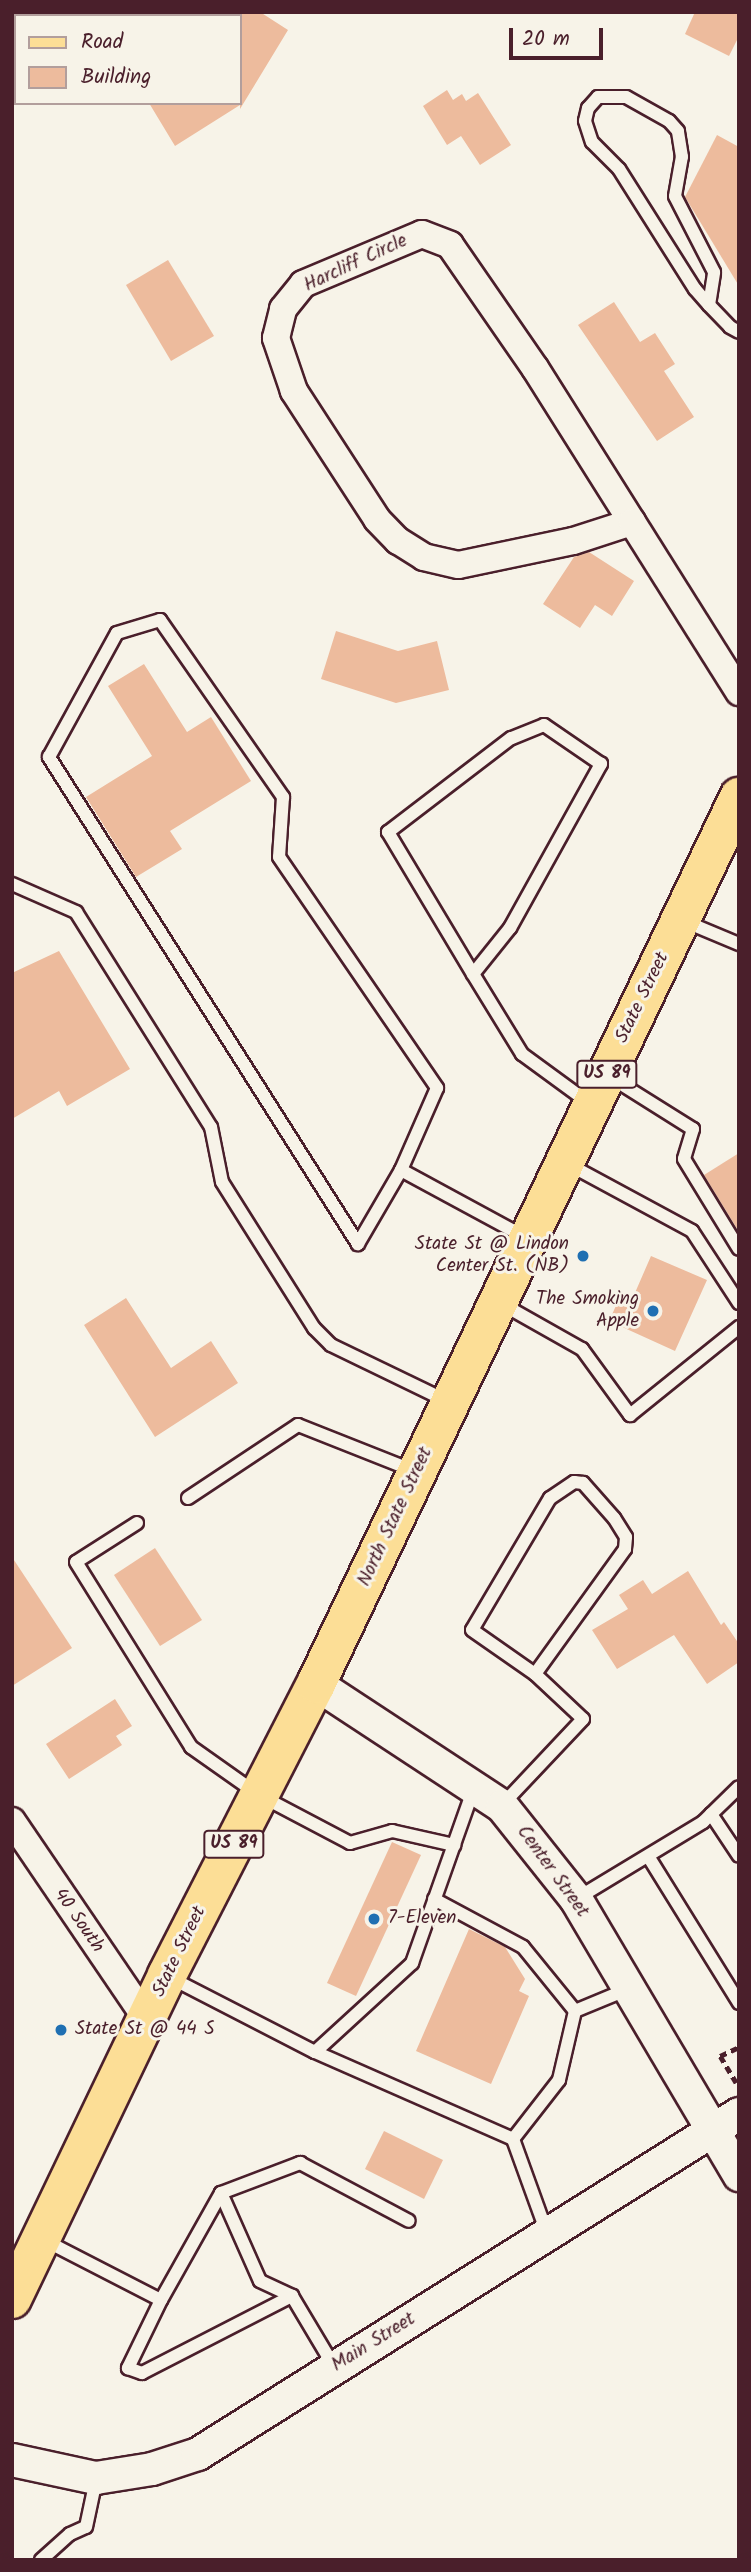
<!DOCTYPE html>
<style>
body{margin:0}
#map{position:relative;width:751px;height:2572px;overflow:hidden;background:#f7f3e8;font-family:Kalam,sans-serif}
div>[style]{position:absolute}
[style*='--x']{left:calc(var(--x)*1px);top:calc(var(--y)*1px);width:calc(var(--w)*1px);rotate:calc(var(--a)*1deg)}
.building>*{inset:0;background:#edbb9d}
.path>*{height:4.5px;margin-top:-2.25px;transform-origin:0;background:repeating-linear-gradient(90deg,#4a1f2b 0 7px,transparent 0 12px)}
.roads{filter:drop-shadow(2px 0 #4a1f2b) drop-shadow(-2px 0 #4a1f2b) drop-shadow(0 2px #4a1f2b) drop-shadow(0 -2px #4a1f2b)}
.service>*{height:12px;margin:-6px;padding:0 6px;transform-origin:6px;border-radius:6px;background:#f7f3e8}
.minor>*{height:26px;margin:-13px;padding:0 13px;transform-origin:13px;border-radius:13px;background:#f7f3e8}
.tertiary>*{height:32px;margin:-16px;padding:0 16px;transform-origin:16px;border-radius:16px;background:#f7f3e8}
.primary>*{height:38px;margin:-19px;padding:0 19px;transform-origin:19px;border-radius:19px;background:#fcde96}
.dots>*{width:19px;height:19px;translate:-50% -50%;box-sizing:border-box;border:4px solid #f7f3e8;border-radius:50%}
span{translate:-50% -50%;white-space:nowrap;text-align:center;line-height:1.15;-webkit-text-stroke:6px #f7f3e8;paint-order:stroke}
.shield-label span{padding:2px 5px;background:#f7f3e8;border:2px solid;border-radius:5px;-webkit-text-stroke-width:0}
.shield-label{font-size:18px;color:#4a1f2b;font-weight:700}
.street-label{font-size:19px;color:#4a1f2b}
.poi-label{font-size:19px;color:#4a1f2b}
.right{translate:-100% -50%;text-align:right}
.left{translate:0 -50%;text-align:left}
.frame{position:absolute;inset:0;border:14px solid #4a1f2b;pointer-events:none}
.legend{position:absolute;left:14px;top:14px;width:228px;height:91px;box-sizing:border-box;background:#f7f3e8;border:2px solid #b29e9c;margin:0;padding:9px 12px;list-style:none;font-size:21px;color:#4a1f2b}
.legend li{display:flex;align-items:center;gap:14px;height:35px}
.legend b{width:35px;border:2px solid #b29e9c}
.scale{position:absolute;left:509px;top:28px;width:94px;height:32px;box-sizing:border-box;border:4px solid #4a1f2b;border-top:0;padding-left:9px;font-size:21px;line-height:24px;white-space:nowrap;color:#4a1f2b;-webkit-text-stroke:5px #f7f3e8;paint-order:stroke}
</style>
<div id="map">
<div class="building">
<div style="clip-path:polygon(240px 12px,260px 12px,288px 30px,240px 109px,240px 105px,175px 146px,149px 103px,240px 103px)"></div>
<div style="clip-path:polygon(695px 12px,739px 12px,739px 36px,729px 56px,685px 34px)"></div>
<div style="clip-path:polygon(447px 90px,453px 100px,462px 94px,466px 101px,478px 93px,511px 145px,480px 165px,461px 136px,447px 145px,423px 106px)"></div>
<div style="clip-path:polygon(717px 135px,739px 147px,739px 286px,685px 197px)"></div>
<div style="clip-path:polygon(168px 260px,214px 336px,171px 361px,126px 285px)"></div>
<div style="clip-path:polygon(614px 302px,640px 342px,655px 333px,675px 364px,664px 371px,694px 417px,657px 441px,578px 325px)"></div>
<div style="clip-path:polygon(589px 552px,634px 581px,612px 616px,595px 605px,580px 628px,543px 604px,574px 557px)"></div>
<div style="clip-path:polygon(336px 631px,398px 651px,437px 641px,449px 690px,396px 703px,321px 679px)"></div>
<div style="clip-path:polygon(144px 664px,187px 732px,211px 717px,251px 781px,170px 831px,182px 849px,136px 877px,86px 797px,152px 756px,108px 686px)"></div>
<div style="clip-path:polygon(59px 951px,130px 1069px,67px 1106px,59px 1091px,12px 1119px,12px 973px)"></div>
<div style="clip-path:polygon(739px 1153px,739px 1232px,704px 1175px)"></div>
<div style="clip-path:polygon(651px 1256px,707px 1280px,675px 1351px,609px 1321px,620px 1297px,631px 1302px)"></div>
<div style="clip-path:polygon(126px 1298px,171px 1368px,211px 1341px,238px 1383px,155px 1437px,84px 1325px)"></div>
<div style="clip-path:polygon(155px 1548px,202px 1620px,160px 1646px,114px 1575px)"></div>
<div style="clip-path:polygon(12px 1557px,72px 1648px,12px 1686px)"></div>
<div style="clip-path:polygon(688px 1571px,721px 1625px,724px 1622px,739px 1644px,739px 1662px,707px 1684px,674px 1635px,617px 1669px,592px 1630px,628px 1609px,619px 1595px,643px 1580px,652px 1594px)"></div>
<div style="clip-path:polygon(115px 1699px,132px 1726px,116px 1736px,122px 1745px,69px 1779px,46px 1744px)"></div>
<div style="clip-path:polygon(392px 1842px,421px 1855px,356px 1996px,327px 1983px)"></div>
<div style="clip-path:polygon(469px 1929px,505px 1947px,525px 1979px,519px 1991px,529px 1996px,491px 2084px,416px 2051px)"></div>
<div style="clip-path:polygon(384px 2131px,443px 2160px,424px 2199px,365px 2169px)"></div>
</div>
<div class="path">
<div style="--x:736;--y:2083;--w:31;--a:-121"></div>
<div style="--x:720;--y:2056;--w:21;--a:-25"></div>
</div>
<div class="roads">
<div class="service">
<div style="--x:709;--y:305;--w:33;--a:-81"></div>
<div style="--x:714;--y:272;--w:85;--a:-117.2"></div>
<div style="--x:675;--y:196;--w:40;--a:-80"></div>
<div style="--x:682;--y:157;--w:26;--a:-99"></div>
<div style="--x:678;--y:131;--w:13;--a:-132"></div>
<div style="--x:669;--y:121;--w:49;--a:-150.8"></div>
<div style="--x:626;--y:97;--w:28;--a:180"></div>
<div style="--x:598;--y:97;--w:15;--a:132"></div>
<div style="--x:588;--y:108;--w:13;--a:103"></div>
<div style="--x:585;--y:121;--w:22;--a:72"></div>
<div style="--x:592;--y:142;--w:38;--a:45"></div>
<div style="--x:619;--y:169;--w:142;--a:57.7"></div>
<div style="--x:695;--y:289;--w:21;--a:49"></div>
<div style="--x:709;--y:305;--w:30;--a:46"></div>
<div style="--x:730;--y:327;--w:10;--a:29"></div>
<div style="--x:12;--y:884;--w:70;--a:23.6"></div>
<div style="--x:76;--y:912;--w:254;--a:57.9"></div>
<div style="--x:211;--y:1127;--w:56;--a:78.7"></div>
<div style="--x:222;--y:1182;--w:173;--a:57.8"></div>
<div style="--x:314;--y:1328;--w:24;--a:45"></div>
<div style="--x:331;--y:1345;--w:129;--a:25.8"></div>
<div style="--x:684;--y:921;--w:60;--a:22.7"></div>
<div style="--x:473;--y:974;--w:59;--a:-51.2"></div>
<div style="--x:510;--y:928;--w:188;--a:-61"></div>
<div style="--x:601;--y:764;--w:69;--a:-145.6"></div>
<div style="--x:544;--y:725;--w:35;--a:158"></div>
<div style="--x:511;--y:738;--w:155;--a:142.6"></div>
<div style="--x:388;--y:832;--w:165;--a:59.1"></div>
<div style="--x:473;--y:974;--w:94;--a:58.5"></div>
<div style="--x:522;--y:1054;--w:83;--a:36.2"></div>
<div style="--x:610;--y:1077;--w:98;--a:32.1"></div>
<div style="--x:693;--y:1129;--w:31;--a:107"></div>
<div style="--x:684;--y:1159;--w:105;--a:58.6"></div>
<div style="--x:568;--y:1164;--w:141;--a:28.4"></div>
<div style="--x:692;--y:1231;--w:86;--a:56.9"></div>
<div style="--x:401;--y:1170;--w:86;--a:120.2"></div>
<div style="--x:358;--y:1244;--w:577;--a:-122.4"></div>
<div style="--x:49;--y:757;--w:141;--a:-61.3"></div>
<div style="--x:117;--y:633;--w:45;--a:-16.8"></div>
<div style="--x:160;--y:620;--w:216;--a:55.2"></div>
<div style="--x:283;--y:797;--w:60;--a:93.8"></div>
<div style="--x:279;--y:857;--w:280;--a:55.6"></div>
<div style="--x:437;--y:1088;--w:90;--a:113.7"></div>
<div style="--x:401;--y:1170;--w:141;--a:28.4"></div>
<div style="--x:502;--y:1304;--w:92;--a:29.4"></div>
<div style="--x:582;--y:1349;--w:82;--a:54"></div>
<div style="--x:630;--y:1415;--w:140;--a:-38.9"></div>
<div style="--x:188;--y:1498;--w:132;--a:-33.6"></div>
<div style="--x:298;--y:1425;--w:125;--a:21.6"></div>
<div style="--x:137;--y:1523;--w:72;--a:147.4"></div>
<div style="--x:76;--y:1562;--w:218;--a:58.1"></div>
<div style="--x:191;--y:1747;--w:83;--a:35.2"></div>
<div style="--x:259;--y:1795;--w:103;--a:27.8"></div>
<div style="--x:350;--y:1843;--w:44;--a:-15.9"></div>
<div style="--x:392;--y:1831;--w:64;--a:12.7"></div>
<div style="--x:502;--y:1805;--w:118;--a:-46.7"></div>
<div style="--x:583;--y:1719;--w:66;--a:-136.8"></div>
<div style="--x:535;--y:1674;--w:154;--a:-54.2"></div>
<div style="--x:625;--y:1549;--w:12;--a:-85"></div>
<div style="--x:626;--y:1537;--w:22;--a:-122"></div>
<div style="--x:614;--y:1518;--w:47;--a:-131.5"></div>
<div style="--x:583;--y:1483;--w:9;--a:-174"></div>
<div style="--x:574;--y:1482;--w:29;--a:146"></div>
<div style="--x:550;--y:1498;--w:153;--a:120.6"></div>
<div style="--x:472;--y:1630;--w:77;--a:34.9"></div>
<div style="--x:711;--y:1814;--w:50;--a:56.3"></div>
<div style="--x:648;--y:1856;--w:173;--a:58.2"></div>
<div style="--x:434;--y:1899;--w:101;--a:28.3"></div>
<div style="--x:523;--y:1947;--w:82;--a:50.9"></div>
<div style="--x:575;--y:2011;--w:71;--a:103.1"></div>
<div style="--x:559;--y:2080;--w:75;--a:127.9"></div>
<div style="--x:576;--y:1899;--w:149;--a:-31.2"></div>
<div style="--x:703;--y:1822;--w:50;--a:-44.2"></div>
<div style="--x:171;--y:1978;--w:162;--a:27.2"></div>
<div style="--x:315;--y:2052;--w:132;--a:-42.5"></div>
<div style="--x:412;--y:1963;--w:186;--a:-70.5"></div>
<div style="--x:575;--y:2011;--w:57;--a:-22.5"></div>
<div style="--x:315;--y:2052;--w:216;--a:23.7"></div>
<div style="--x:513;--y:2139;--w:100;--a:70.1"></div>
<div style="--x:221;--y:2193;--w:96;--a:66.1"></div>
<div style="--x:260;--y:2281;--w:35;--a:25"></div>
<div style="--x:46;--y:2241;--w:129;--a:27.2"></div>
<div style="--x:161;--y:2300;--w:76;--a:115.9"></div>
<div style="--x:128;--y:2368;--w:15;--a:20"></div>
<div style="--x:142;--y:2373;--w:169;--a:-27.2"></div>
<div style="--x:292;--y:2296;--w:84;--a:59.2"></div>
<div style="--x:161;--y:2300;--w:123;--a:-60.7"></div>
<div style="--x:221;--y:2193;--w:85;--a:-20.8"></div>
<div style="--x:300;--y:2163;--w:123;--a:28"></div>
<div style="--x:41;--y:2560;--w:39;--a:-42"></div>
<div style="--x:70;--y:2534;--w:17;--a:-24"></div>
<div style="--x:86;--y:2527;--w:48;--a:-78"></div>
</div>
<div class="minor">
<div style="--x:422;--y:234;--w:30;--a:21"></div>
<div style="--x:450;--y:245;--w:150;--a:55.4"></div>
<div style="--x:535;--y:368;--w:182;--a:57.8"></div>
<div style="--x:632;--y:522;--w:62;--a:162.1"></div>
<div style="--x:573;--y:541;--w:117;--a:168.2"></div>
<div style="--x:458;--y:565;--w:35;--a:-167"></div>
<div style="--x:424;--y:557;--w:31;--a:-148"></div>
<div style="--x:398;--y:541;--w:30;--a:-134"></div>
<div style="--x:377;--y:519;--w:153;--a:-123"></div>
<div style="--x:294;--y:391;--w:56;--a:-108.8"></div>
<div style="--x:276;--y:338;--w:30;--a:-76"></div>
<div style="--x:283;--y:309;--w:32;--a:-51"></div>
<div style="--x:303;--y:284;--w:129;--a:-22.8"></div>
<div style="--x:632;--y:522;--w:201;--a:57.8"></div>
<div style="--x:12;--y:1821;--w:240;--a:55.8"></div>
</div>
<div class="tertiary">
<div style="--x:316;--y:1684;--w:222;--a:33.3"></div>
<div style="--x:502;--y:1806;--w:119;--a:51.5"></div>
<div style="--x:576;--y:1899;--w:321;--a:59.4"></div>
<div style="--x:12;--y:2460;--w:86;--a:12.1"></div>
<div style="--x:96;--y:2478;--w:57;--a:-9.1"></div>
<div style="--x:152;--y:2469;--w:48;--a:-18.1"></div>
<div style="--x:198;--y:2454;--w:639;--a:-32.15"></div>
</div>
<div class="primary">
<div style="--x:12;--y:2299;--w:359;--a:-64.4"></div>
<div style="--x:167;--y:1975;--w:327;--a:-62.9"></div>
<div style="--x:316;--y:1684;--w:983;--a:-64.5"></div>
</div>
</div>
<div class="dots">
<div style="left:583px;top:1256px;background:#1f6fb2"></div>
<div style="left:653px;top:1311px;background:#1f6fb2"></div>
<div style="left:374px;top:1919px;background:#1f6fb2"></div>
<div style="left:61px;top:2030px;background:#1f6fb2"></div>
</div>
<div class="shield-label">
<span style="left:607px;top:1074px">US 89</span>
<span style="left:234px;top:1844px">US 89</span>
</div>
<div class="street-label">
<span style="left:356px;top:264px;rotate:-25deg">Harcliff Circle</span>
<span style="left:643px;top:998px;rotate:-64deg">State Street</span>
<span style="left:396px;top:1517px;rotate:-65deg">North State Street</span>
<span style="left:552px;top:1872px;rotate:54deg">Center Street</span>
<span style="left:78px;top:1921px;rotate:55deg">40 South</span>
<span style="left:180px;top:1952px;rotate:-64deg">State Street</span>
<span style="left:374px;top:2343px;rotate:-32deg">Main Street</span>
</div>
<div class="poi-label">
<span class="right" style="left:569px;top:1256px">State St @ Lindon<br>Center St. (NB)</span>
<span class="right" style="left:639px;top:1311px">The Smoking<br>Apple</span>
<span class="left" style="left:388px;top:1919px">7-Eleven</span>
<span class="left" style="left:75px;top:2030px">State St @ 44 S</span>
</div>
<div class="frame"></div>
<ul class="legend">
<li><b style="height:9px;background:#fcde96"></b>Road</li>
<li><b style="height:19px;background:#edbb9d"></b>Building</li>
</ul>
<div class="scale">20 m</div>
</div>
